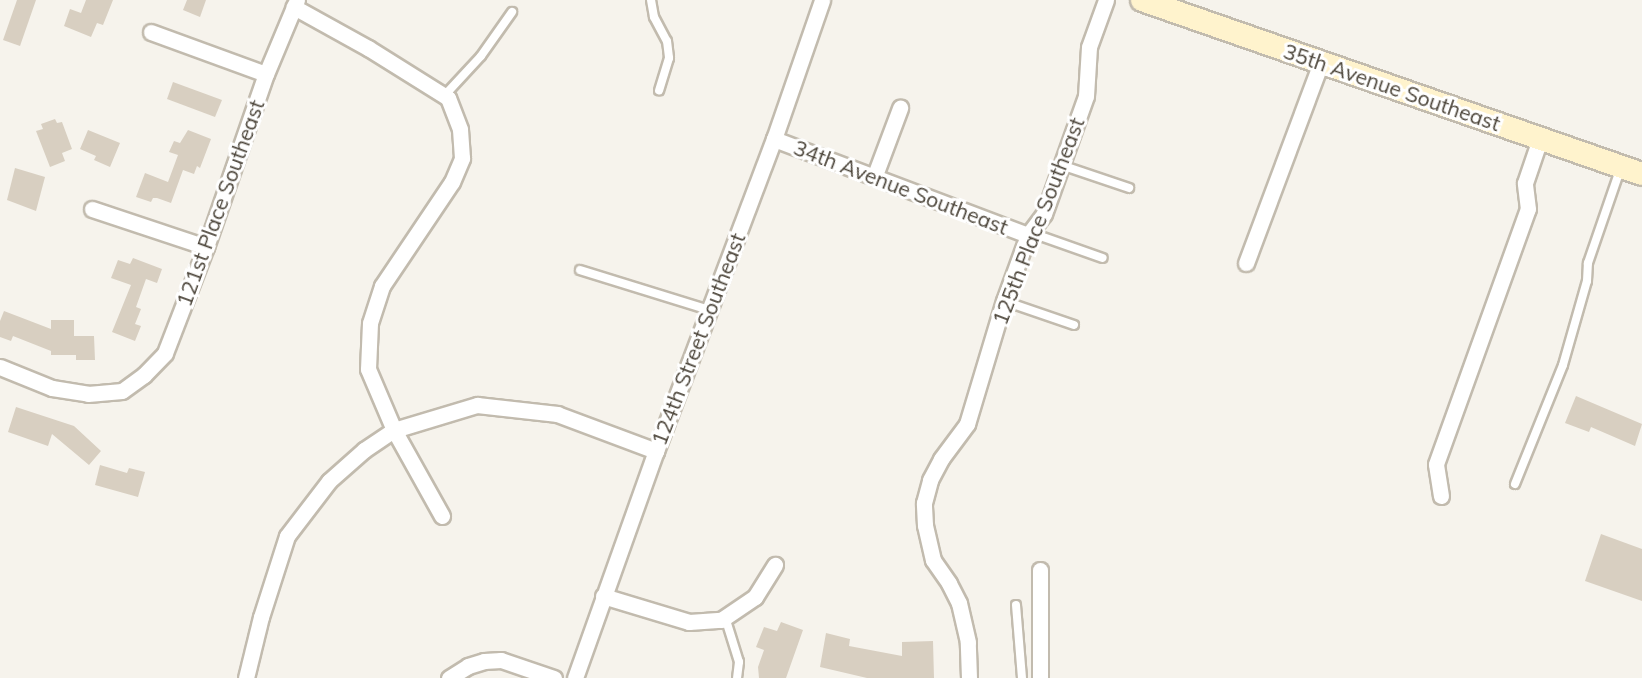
<!DOCTYPE html>
<style>
body{margin:0}
#map{position:relative;width:1642px;height:678px;overflow:hidden;background:#f6f3ec;font-family:Mulish,sans-serif}
div>[style]{position:absolute}
[style*='--x']{left:calc(var(--x)*1px);top:calc(var(--y)*1px);width:calc(var(--w)*1px);rotate:calc(var(--a)*1deg)}
.building>*{inset:0;background:#d8cfc1}
.roads{filter:drop-shadow(2px 0 #c2bbae) drop-shadow(-2px 0 #c2bbae) drop-shadow(0 2px #c2bbae) drop-shadow(0 -2px #c2bbae)}
.lane>*{height:8px;margin:-4px;padding:0 4px;transform-origin:4px;border-radius:4px;background:#fff}
.street>*{height:15px;margin:-7.5px;padding:0 7.5px;transform-origin:7.5px;border-radius:7.5px;background:#fff}
.secondary>*{height:22px;margin:-11px;padding:0 11px;transform-origin:11px;border-radius:11px;background:#fff3cd}
span{translate:-50% -50%;white-space:nowrap;text-align:center;line-height:1.15;-webkit-text-stroke:6px #fff;paint-order:stroke}
.street-label{font-size:21px;color:#4b4439}
</style>
<div id="map">
<div class="building">
<div style="clip-path:polygon(17px 0,36px 0,20px 46px,3px 40px)"></div>
<div style="clip-path:polygon(86px 0,113px 0,103px 25px,97px 23px,91px 37px,64px 26px,70px 9px,81px 13px)"></div>
<div style="clip-path:polygon(187px 0,206px 0,200px 17px,183px 10px)"></div>
<div style="clip-path:polygon(173px 82px,222px 100px,215px 117px,167px 99px)"></div>
<div style="clip-path:polygon(55px 119px,57px 123px,62px 122px,72px 149px,62px 153px,65px 161px,50px 167px,36px 131px,43px 129px,41px 124px)"></div>
<div style="clip-path:polygon(88px 130px,120px 143px,110px 167px,94px 160px,96px 156px,80px 149px)"></div>
<div style="clip-path:polygon(188px 130px,211px 139px,200px 168px,197px 166px,194px 174px,183px 170px,171px 203px,157px 198px,153px 198px,151px 202px,136px 197px,145px 173px,168px 182px,178px 155px,169px 152px,174px 141px,180px 143px)"></div>
<div style="clip-path:polygon(15px 168px,45px 177px,36px 211px,7px 200px)"></div>
<div style="clip-path:polygon(133px 258px,162px 269px,157px 283px,146px 279px,136px 307px,141px 309px,135px 324px,141px 326px,135px 341px,112px 332px,131px 285px,111px 278px,118px 260px,130px 264px)"></div>
<div style="clip-path:polygon(4px 311px,51px 329px,51px 320px,74px 320px,74px 336px,94px 336px,95px 360px,76px 360px,76px 355px,51px 355px,51px 351px,13px 336px,11px 341px,0 337px,0 321px)"></div>
<div style="clip-path:polygon(1576px 396px,1642px 424px,1635px 446px,1591px 427px,1589px 432px,1565px 423px)"></div>
<div style="clip-path:polygon(16px 407px,74px 426px,101px 451px,89px 465px,52px 434px,48px 446px,8px 432px)"></div>
<div style="clip-path:polygon(100px 465px,127px 473px,129px 468px,145px 472px,138px 497px,95px 485px)"></div>
<div style="clip-path:polygon(1601px 534px,1642px 549px,1642px 601px,1585px 581px)"></div>
<div style="clip-path:polygon(781px 622px,803px 630px,786px 678px,759px 678px,758px 667px,764px 650px,756px 647px,764px 627px,777px 631px)"></div>
<div style="clip-path:polygon(826px 633px,850px 639px,849px 646px,902px 656px,902px 642px,933px 641px,934px 678px,867px 678px,820px 667px)"></div>
</div>
<div class="roads">
<div class="lane">
<div style="--x:651;--y:0;--w:17;--a:80"></div>
<div style="--x:654;--y:17;--w:27;--a:62"></div>
<div style="--x:667;--y:41;--w:17;--a:83"></div>
<div style="--x:669;--y:58;--w:34;--a:107"></div>
<div style="--x:444;--y:96;--w:54;--a:-47.2"></div>
<div style="--x:481;--y:56;--w:54;--a:-54.8"></div>
<div style="--x:1061;--y:165;--w:72;--a:18.7"></div>
<div style="--x:1029;--y:232;--w:78;--a:19.4"></div>
<div style="--x:580;--y:270;--w:135;--a:17.2"></div>
<div style="--x:1004;--y:301;--w:74;--a:18.9"></div>
<div style="--x:1515;--y:484;--w:128;--a:-68"></div>
<div style="--x:1563;--y:365;--w:87;--a:-74.1"></div>
<div style="--x:1587;--y:281;--w:18;--a:-87"></div>
<div style="--x:1588;--y:263;--w:98;--a:-71"></div>
<div style="--x:1016;--y:605;--w:73;--a:85.3"></div>
<div style="--x:725;--y:617;--w:47;--a:72.7"></div>
<div style="--x:739;--y:662;--w:16;--a:97"></div>
</div>
<div class="street">
<div style="--x:151;--y:32;--w:122;--a:20.1"></div>
<div style="--x:774;--y:139;--w:272;--a:20.7"></div>
<div style="--x:875;--y:175;--w:72;--a:-69.5"></div>
<div style="--x:92;--y:209;--w:120;--a:18.4"></div>
<div style="--x:1246;--y:263;--w:215;--a:-69.5"></div>
<div style="--x:0;--y:367;--w:56;--a:22"></div>
<div style="--x:52;--y:388;--w:36;--a:9"></div>
<div style="--x:88;--y:394;--w:34;--a:-5"></div>
<div style="--x:122;--y:391;--w:27;--a:-36"></div>
<div style="--x:144;--y:375;--w:30;--a:-46"></div>
<div style="--x:165;--y:353;--w:114;--a:-68.9"></div>
<div style="--x:206;--y:247;--w:183;--a:-70.9"></div>
<div style="--x:266;--y:74;--w:80;--a:-67.3"></div>
<div style="--x:1441;--y:496;--w:32;--a:-99"></div>
<div style="--x:1436;--y:464;--w:271;--a:-70.2"></div>
<div style="--x:1528;--y:209;--w:26;--a:-97"></div>
<div style="--x:1525;--y:183;--w:46;--a:-71.2"></div>
<div style="--x:442;--y:516;--w:98;--a:-119.2"></div>
<div style="--x:394;--y:430;--w:87;--a:-16.8"></div>
<div style="--x:477;--y:405;--w:81;--a:6.4"></div>
<div style="--x:557;--y:414;--w:106;--a:20.5"></div>
<div style="--x:1040;--y:570;--w:108;--a:90"></div>
<div style="--x:603;--y:596;--w:90;--a:16.8"></div>
<div style="--x:689;--y:622;--w:32;--a:-4"></div>
<div style="--x:721;--y:620;--w:41;--a:-34.1"></div>
<div style="--x:755;--y:597;--w:38;--a:-58"></div>
<div style="--x:246;--y:678;--w:63;--a:-76.2"></div>
<div style="--x:261;--y:617;--w:85;--a:-72.2"></div>
<div style="--x:287;--y:536;--w:69;--a:-52.6"></div>
<div style="--x:329;--y:481;--w:47;--a:-41.5"></div>
<div style="--x:364;--y:450;--w:36;--a:-34"></div>
<div style="--x:394;--y:430;--w:66;--a:-113.1"></div>
<div style="--x:368;--y:369;--w:46;--a:-87.5"></div>
<div style="--x:370;--y:323;--w:39;--a:-72"></div>
<div style="--x:382;--y:286;--w:125;--a:-56.1"></div>
<div style="--x:452;--y:182;--w:26;--a:-67"></div>
<div style="--x:462;--y:158;--w:29;--a:-94"></div>
<div style="--x:460;--y:129;--w:33;--a:-111"></div>
<div style="--x:448;--y:98;--w:94;--a:-148"></div>
<div style="--x:368;--y:48;--w:85;--a:-151"></div>
<div style="--x:449;--y:678;--w:22;--a:-32"></div>
<div style="--x:468;--y:666;--w:17;--a:-17"></div>
<div style="--x:484;--y:661;--w:17;--a:-3"></div>
<div style="--x:501;--y:660;--w:56;--a:18.8"></div>
<div style="--x:575;--y:678;--w:241;--a:-70.4"></div>
<div style="--x:656;--y:451;--w:334;--a:-69.3"></div>
<div style="--x:774;--y:139;--w:147;--a:-70.9"></div>
<div style="--x:969;--y:678;--w:36;--a:-92"></div>
<div style="--x:968;--y:642;--w:40;--a:-103"></div>
<div style="--x:959;--y:603;--w:22;--a:-117"></div>
<div style="--x:949;--y:583;--w:28;--a:-125"></div>
<div style="--x:933;--y:560;--w:36;--a:-103"></div>
<div style="--x:925;--y:525;--w:22;--a:-93"></div>
<div style="--x:924;--y:503;--w:24;--a:-75"></div>
<div style="--x:930;--y:480;--w:24;--a:-62"></div>
<div style="--x:941;--y:459;--w:44;--a:-53.4"></div>
<div style="--x:967;--y:424;--w:128;--a:-73.3"></div>
<div style="--x:1004;--y:301;--w:70;--a:-70"></div>
<div style="--x:1028;--y:235;--w:26;--a:-53"></div>
<div style="--x:1044;--y:214;--w:125;--a:-70.4"></div>
<div style="--x:1086;--y:96;--w:49;--a:-86.5"></div>
<div style="--x:1089;--y:47;--w:50;--a:-70.1"></div>
</div>
<div class="secondary">
<div style="--x:1142;--y:0;--w:529;--a:19.19"></div>
</div>
</div>
<div class="street-label">
<span style="left:1392px;top:87px;rotate:19deg">35th Avenue Southeast</span>
<span style="left:901px;top:187px;rotate:21deg">34th Avenue Southeast</span>
<span style="left:220px;top:203px;rotate:-70deg">121st Place Southeast</span>
<span style="left:1038px;top:221px;rotate:-69deg">125th Place Southeast</span>
<span style="left:698px;top:339px;rotate:-69deg">124th Street Southeast</span>
</div>
</div>
